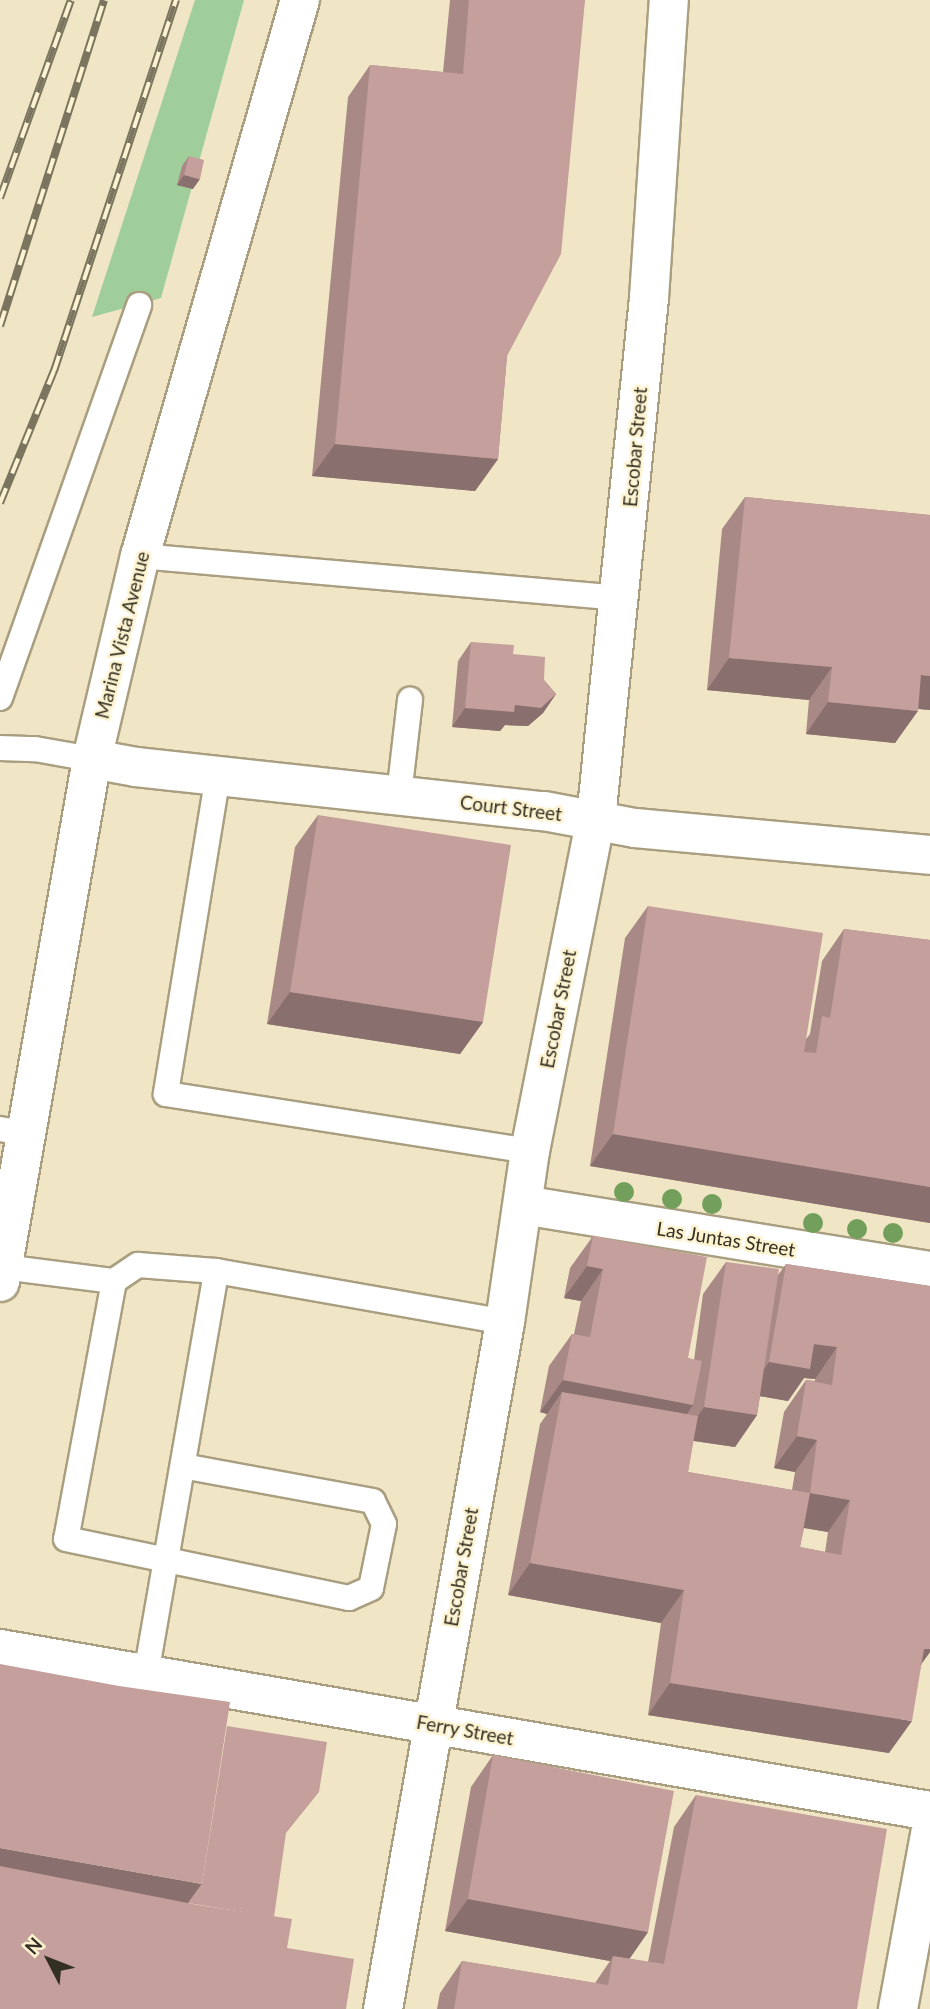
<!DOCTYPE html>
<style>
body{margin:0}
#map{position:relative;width:930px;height:2009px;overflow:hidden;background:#f0e6c5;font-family:Lato,sans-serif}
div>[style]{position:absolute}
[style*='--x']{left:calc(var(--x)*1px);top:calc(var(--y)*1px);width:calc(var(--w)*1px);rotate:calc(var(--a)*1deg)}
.green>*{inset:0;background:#a0ce9b}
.roads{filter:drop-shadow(2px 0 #a99f80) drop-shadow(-2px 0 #a99f80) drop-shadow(0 2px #a99f80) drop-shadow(0 -2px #a99f80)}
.service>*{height:24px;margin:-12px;padding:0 12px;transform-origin:12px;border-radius:12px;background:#fff}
.minor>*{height:38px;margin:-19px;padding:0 19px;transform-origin:19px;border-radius:19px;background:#fff}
.tertiary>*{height:38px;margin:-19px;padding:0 19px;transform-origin:19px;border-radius:19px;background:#fff}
.secondary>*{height:38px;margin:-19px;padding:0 19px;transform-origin:19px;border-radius:19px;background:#fff}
.rail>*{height:8px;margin-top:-4px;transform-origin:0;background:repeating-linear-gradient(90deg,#fdf3d1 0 16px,#7b7560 0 32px);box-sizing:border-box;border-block:2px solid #7b7560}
.trees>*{width:20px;height:20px;margin:-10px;border-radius:50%;background:#729f5c}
.wall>*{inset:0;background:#a98986}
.shaded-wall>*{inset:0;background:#896f6d}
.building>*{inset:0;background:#c49f9c}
span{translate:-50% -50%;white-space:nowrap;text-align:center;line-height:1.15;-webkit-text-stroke:5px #fdf3d1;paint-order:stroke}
.street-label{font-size:19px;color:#332f22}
.north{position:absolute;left:14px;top:1925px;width:70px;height:70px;-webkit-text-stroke:5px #fdf3d1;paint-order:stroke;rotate:312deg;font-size:19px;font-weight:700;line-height:28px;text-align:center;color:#332f22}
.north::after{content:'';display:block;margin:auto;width:24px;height:32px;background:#332f22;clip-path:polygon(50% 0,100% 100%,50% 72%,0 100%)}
</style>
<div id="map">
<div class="green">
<div style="clip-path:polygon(195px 0,244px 0,161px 298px,92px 317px)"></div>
</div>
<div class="roads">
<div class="service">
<div style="--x:140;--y:556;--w:482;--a:5"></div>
<div style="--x:0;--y:698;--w:417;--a:-70.5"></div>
<div style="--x:0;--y:748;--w:35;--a:2"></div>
<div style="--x:35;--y:749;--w:58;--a:10"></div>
<div style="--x:218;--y:775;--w:323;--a:99.3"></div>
<div style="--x:166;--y:1094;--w:368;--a:8.9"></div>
<div style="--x:399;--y:795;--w:96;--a:-83.4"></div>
<div style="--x:0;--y:1129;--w:28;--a:10"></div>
<div style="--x:3;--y:1267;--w:112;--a:7.2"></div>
<div style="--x:114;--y:1281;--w:29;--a:-34"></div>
<div style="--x:138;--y:1265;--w:78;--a:4.4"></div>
<div style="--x:216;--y:1271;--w:293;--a:10"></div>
<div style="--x:114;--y:1281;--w:262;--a:100.5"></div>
<div style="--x:66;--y:1539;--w:289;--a:11.8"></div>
<div style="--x:349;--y:1598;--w:24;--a:-24"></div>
<div style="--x:371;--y:1588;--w:65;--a:-78.5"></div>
<div style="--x:384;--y:1524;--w:25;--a:-116"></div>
<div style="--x:373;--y:1501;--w:193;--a:-169.6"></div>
<div style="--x:146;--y:1674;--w:409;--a:-80.1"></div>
</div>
<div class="minor">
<div style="--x:523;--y:1205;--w:412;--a:9.2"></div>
<div style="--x:0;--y:1649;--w:944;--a:9.88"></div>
</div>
<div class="tertiary">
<div style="--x:898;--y:2009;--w:178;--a:-79.6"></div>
</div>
<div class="secondary">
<div style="--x:92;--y:759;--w:45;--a:10.3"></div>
<div style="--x:136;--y:767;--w:410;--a:6.2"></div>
<div style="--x:544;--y:811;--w:93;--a:10.6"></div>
<div style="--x:635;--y:828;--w:296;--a:5.2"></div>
<div style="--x:0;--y:1282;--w:531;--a:-80.02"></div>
<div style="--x:92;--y:759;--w:209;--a:-76.7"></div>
<div style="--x:140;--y:556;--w:579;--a:-73.95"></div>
<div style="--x:383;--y:2009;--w:698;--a:-79.93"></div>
<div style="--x:505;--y:1322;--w:173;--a:-81.7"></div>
<div style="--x:530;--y:1151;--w:338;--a:-78.8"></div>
<div style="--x:596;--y:819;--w:524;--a:-84.19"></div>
<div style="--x:649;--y:298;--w:299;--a:-86.2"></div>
</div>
</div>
<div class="rail">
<div style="--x:0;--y:198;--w:210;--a:-70.3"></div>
<div style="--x:0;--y:326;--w:342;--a:-72.3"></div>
<div style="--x:0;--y:503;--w:143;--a:-67.8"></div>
<div style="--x:54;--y:371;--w:391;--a:-71.8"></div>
</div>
<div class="trees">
<div style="left:624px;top:1192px"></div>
<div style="left:672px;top:1199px"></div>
<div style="left:712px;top:1204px"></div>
<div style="left:813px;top:1223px"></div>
<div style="left:857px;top:1229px"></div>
<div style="left:893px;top:1233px"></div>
</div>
<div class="wall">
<div style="clip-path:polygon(450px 0,585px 0,507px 356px,498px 459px,475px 491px,312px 476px,348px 97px,370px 65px,443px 72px)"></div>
<div style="clip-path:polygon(189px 156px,193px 189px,177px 185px,182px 166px)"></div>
<div style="clip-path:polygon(745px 497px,930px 515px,930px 710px,918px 709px,895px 743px,806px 734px,809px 700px,707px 690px,722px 529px)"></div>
<div style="clip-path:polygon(471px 642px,513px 654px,544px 680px,556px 694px,543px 713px,528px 726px,505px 725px,500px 731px,452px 727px,458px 661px)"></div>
<div style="clip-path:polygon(318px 815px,483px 1022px,460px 1054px,267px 1024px,295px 847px)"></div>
<div style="clip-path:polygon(648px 906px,806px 1039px,810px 1034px,822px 961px,844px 929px,930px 940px,930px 1223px,590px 1166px,625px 938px)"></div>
<div style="clip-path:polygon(evenodd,593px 1236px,688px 1358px,694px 1360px,703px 1294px,726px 1262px,778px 1275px,786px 1264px,930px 1286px,930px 1652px,922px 1663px,889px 1753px,648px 1715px,661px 1623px,508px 1595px,540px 1424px,547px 1414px,540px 1412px,549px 1366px,572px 1334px,574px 1334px,581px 1301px,564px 1298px,570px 1268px,593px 1236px,804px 1378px,815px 1379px,815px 1381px,806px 1380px,784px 1412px,774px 1468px,795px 1472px,792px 1490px,688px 1472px,693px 1441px,735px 1447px,757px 1415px,760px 1396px,788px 1401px,804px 1378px,593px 1236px,804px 1528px,828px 1532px,825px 1552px,800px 1547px,804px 1528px)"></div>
<div style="clip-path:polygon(493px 1755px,648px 1932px,629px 1959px,648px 1962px,674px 1827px,696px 1795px,857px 2009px,437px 2009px,440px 1993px,462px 1961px,595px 1983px,610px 1961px,445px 1931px,471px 1787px)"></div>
</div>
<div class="shaded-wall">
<div style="clip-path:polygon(184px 175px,200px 179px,193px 189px,177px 185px)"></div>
<div style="clip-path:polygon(335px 444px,498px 459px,475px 491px,312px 476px)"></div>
<div style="clip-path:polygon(729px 658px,832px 667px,809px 700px,707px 690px)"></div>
<div style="clip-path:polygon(921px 675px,930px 676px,930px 710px,899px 707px)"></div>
<div style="clip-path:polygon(556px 694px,543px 713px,528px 726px,505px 725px,500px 731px,452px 727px,465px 708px,515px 705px)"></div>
<div style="clip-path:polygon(828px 702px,918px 711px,895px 743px,806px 734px)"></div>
<div style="clip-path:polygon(290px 992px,483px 1022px,460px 1054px,267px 1024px)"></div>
<div style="clip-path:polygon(613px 1134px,930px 1187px,930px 1223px,590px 1166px)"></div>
<div style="clip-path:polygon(587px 1266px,603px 1269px,581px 1301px,564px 1298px)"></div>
<div style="clip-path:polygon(814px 1344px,837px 1347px,815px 1379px,804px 1378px,788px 1401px,747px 1394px,769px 1362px)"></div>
<div style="clip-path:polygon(563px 1380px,693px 1405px,671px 1437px,562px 1392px,547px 1414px,540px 1412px)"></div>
<div style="clip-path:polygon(704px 1407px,757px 1415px,735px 1447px,682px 1439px)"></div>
<div style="clip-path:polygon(797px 1436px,817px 1440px,795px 1472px,774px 1468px)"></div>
<div style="clip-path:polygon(810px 1493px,850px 1500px,828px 1532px,787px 1525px)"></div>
<div style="clip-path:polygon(530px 1563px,684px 1590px,661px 1623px,508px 1595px)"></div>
<div style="clip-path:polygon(924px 1649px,930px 1649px,930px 1652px,909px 1681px)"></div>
<div style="clip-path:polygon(670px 1683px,912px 1721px,889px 1753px,648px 1715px)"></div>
<div style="clip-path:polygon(0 1848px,202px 1884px,179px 1916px,0 1884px)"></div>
<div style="clip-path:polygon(468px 1899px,648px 1932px,626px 1964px,613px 1956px,610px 1961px,445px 1931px)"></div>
</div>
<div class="building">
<div style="clip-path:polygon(469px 0,585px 0,561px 254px,507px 356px,498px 459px,335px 444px,370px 65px,463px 74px)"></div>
<div style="clip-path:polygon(189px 156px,204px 160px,200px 179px,184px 175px)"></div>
<div style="clip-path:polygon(745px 497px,930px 515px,930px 676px,921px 675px,918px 711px,828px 702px,832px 667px,729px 658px)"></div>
<div style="clip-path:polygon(471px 642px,514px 645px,513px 654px,545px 657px,544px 680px,556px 694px,541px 708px,515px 705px,514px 712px,465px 708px)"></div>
<div style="clip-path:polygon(318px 815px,511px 845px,483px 1022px,290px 992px)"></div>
<div style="clip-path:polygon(648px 906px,823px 933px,804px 1052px,816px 1053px,822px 1016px,830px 1018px,844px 929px,930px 940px,930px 1187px,613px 1134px)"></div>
<div style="clip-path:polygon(593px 1236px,707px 1257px,688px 1358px,702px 1361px,693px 1405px,563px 1380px,572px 1334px,590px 1337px,603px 1269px,587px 1266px)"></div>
<div style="clip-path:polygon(726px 1262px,779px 1269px,757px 1415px,704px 1407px)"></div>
<div style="clip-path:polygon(evenodd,786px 1264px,930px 1286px,930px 1649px,924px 1649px,912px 1721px,670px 1683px,684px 1590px,530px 1563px,562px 1392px,698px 1416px,688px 1472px,810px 1493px,817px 1440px,797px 1436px,806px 1380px,832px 1385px,837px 1347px,814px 1344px,810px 1369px,769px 1362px,786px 1264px,810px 1493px,850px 1500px,841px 1555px,800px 1547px,810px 1493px)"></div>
<div style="clip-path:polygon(0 1664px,119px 1686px,230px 1702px,202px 1884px,0 1848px)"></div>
<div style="clip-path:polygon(227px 1726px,327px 1742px,319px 1792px,286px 1833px,274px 1917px,188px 1903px,202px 1884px)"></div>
<div style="clip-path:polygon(493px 1755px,674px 1791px,648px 1932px,468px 1899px)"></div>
<div style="clip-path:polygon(696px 1795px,887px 1829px,857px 2009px,454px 2009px,462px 1961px,608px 1985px,613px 1956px,664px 1964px)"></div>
<div style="clip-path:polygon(0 1866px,198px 1905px,292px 1919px,287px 1948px,354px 1959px,346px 2009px,0 2009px)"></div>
</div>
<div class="street-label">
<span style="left:635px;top:447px;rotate:-85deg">Escobar Street</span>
<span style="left:122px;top:635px;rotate:-76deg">Marina Vista Avenue</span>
<span style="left:511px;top:808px;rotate:7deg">Court Street</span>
<span style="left:558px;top:1009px;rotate:-79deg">Escobar Street</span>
<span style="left:726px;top:1239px;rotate:9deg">Las Juntas Street</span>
<span style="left:461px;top:1567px;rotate:-80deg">Escobar Street</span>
<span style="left:465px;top:1730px;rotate:10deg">Ferry Street</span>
</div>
<div class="north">N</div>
</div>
